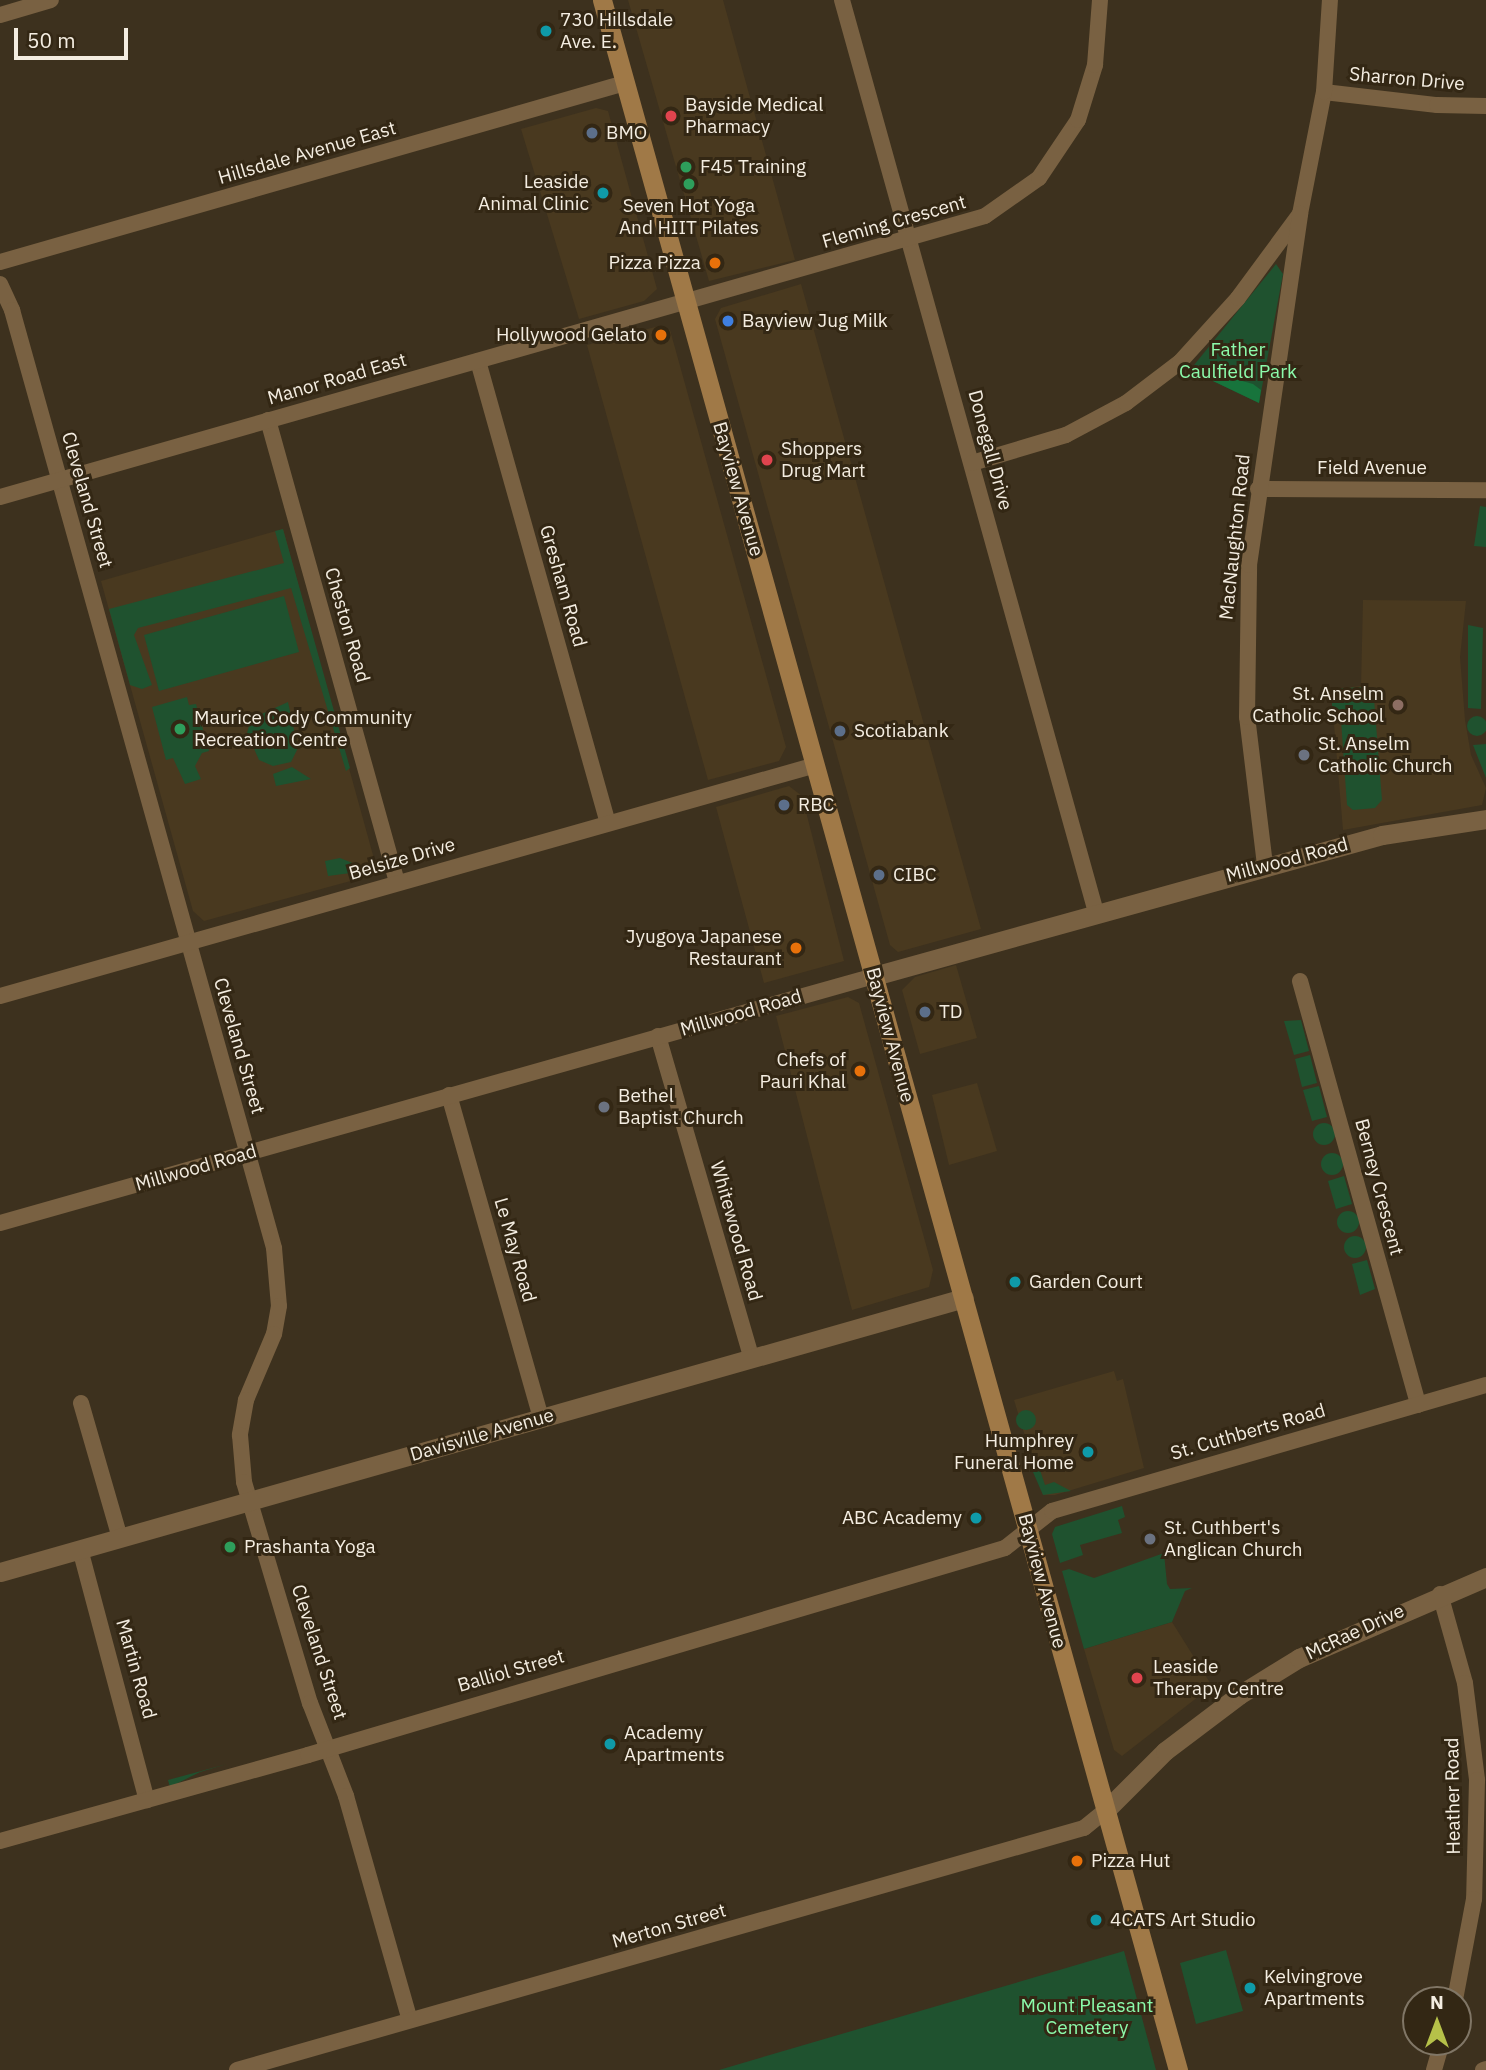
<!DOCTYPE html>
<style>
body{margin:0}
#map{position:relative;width:1486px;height:2070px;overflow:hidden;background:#3d311e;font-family:"IBM Plex Sans",sans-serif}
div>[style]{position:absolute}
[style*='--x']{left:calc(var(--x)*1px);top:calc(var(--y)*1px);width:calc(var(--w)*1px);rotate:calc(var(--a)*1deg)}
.built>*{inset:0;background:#49391f}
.green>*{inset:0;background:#1f522f}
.round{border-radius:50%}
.forest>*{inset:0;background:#17743c}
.minor>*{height:16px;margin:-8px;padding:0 8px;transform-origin:8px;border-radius:8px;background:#796142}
.tertiary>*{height:19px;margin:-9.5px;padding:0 9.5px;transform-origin:9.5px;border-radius:9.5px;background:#796142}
.secondary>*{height:19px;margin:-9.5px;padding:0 9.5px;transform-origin:9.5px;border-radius:9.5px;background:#a07947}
.dots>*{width:19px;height:19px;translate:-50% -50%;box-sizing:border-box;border:4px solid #332714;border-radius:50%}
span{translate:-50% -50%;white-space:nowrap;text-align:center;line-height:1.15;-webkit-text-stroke:6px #332714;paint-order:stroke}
.poi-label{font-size:19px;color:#f4ede1}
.left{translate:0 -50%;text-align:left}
.right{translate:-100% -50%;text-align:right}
.street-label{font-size:19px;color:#f4ede1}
.park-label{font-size:19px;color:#8cfbab}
.north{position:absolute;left:1402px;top:1986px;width:70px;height:70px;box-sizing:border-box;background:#332714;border:2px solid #807666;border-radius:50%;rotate:0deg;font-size:19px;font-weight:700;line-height:28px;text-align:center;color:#f4ede1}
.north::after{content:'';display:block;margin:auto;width:24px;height:32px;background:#b6c149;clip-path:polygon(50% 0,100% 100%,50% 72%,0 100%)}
.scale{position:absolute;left:14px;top:28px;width:114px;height:32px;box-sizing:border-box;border:4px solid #f4ede1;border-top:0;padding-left:9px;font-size:21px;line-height:24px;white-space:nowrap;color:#f4ede1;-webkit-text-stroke:5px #332714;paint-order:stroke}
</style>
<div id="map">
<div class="built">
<div style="clip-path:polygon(628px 0,723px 0,795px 260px,709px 281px)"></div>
<div style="clip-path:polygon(596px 108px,608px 111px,657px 289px,644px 301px,579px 319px,521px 129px)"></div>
<div style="clip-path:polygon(801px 284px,981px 929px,898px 952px,890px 945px,715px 319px,721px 308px)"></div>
<div style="clip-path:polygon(659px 326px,670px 330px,786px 747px,779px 761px,708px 780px,587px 345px)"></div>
<div style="clip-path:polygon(283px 529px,376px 866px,369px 876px,204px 921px,193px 911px,101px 581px)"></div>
<div style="clip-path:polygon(1363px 600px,1466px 601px,1460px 657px,1465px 720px,1471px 755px,1486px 788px,1482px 805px,1343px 830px,1331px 689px,1361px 686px)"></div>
<div style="clip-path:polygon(789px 786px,802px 796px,844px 961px,764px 983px,716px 807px)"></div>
<div style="clip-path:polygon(956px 965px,977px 1038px,920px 1054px,902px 990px,915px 977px)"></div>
<div style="clip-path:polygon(848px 997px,859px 1003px,933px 1270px,929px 1287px,852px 1310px,776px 1016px)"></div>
<div style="clip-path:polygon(977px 1083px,997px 1151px,949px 1165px,932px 1095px)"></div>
<div style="clip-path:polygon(1114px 1371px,1117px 1381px,1123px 1379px,1144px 1468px,1055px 1495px,1043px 1495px,1014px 1400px)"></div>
<div style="clip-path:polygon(1172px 1622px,1212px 1686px,1122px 1756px,1114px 1750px,1084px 1649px)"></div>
</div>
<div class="green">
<div style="clip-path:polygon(1276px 264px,1283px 274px,1259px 403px,1190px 370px)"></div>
<div style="clip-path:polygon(1480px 506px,1486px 507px,1486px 547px,1474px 546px)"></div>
<div style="clip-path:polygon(283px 529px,350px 768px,346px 771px,291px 588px,138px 628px,134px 635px,152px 685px,142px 689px,130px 685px,109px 609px,284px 563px,275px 531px)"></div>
<div style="clip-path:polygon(284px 596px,299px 652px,159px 691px,144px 635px)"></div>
<div style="clip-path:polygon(1468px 625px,1483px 628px,1481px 709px,1468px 708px)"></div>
<div style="clip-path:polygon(1361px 687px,1362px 695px,1374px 699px,1382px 800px,1375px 808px,1353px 810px,1347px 805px,1341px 720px,1333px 720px,1331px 689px)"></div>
<div style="clip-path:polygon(187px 697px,189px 705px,196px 704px,209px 751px,202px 753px,195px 766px,201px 779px,185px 784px,173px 758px,166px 760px,152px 707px)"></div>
<div style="clip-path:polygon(288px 702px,298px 748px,291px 762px,273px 766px,259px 760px,247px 733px,251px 719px)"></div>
<div class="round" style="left:1467px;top:716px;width:20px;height:20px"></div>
<div style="clip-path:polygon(1486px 744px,1486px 778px,1473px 745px)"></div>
<div style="clip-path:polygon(292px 767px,311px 779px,276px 786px,273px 774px)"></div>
<div style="clip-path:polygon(340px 858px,355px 864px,358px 872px,328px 876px,325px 861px)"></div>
<div style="clip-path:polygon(1301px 1020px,1309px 1051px,1294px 1055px,1284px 1021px)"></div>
<div style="clip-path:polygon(1310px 1055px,1317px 1083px,1302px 1087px,1295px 1059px)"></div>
<div style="clip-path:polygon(1319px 1086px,1327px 1117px,1312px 1121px,1303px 1090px)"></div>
<div class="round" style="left:1313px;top:1123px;width:22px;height:22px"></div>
<div class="round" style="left:1321px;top:1153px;width:22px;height:22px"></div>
<div style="clip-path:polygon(1344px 1176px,1352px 1204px,1336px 1209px,1328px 1181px)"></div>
<div class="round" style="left:1337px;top:1211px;width:22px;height:22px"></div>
<div class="round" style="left:1344px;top:1236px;width:22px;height:22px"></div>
<div style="clip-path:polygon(1367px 1260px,1375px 1289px,1360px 1295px,1352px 1264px)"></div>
<div class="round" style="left:1016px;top:1410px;width:20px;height:20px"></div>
<div style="clip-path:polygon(1040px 1470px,1045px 1485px,1054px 1482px,1071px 1491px,1043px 1495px,1033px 1472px)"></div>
<div style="clip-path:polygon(1122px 1506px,1125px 1517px,1118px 1520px,1122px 1533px,1080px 1545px,1083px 1555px,1060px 1563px,1052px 1534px,1055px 1527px)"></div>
<div style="clip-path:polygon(1164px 1553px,1167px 1584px,1170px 1589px,1192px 1588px,1185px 1591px,1172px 1622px,1084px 1649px,1062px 1571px,1069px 1569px,1094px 1578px)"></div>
<div style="clip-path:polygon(227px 1764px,200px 1772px,170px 1787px,168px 1780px)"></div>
<div style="clip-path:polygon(1226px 1950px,1243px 2011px,1196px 2024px,1180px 1963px)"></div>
<div style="clip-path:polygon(1124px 1951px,1156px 2070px,719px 2070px)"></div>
</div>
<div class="forest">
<div style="clip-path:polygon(1197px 368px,1253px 384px,1261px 390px,1259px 403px,1190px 370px)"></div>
</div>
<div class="minor">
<div style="--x:842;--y:0;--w:947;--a:74.44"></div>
<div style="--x:0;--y:15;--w:53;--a:-16.4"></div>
<div style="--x:1324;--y:92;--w:114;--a:6.6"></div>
<div style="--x:1437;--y:105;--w:49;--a:1.2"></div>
<div style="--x:0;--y:262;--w:650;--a:-15.98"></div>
<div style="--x:0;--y:284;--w:29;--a:65"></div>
<div style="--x:12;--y:310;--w:974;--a:74.39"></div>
<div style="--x:274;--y:1248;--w:58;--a:85.1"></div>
<div style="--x:279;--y:1306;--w:28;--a:100"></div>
<div style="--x:274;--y:1334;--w:72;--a:113"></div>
<div style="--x:246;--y:1400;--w:36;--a:100"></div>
<div style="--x:240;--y:1435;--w:47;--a:85.1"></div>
<div style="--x:244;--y:1482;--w:231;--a:73.4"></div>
<div style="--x:310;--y:1703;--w:100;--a:68.8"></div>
<div style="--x:346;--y:1796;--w:233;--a:74.1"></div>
<div style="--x:478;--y:361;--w:480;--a:74.3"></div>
<div style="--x:268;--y:420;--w:480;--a:74.4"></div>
<div style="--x:972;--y:463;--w:98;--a:-16.6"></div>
<div style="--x:1066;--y:435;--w:68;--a:-28.1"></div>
<div style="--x:1126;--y:403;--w:68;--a:-37.2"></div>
<div style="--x:1180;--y:362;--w:86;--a:-47.8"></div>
<div style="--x:1238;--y:298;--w:104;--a:-53.6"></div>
<div style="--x:1300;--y:214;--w:124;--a:-78.9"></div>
<div style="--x:1324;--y:92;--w:92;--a:-86.3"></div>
<div style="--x:1258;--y:489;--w:228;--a:0.3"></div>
<div style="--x:0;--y:497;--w:1024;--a:-15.92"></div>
<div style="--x:985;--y:216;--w:66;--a:-35.1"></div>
<div style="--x:1039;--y:178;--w:70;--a:-56.1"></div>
<div style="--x:1078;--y:120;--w:58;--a:-72.8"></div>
<div style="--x:1095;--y:65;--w:65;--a:-85.6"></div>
<div style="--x:1265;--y:865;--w:149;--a:-96.9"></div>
<div style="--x:1247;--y:717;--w:152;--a:-89.2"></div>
<div style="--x:1249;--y:565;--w:355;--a:-81.7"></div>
<div style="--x:1300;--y:981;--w:440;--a:74.4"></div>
<div style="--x:0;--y:996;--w:848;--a:-15.81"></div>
<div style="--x:658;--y:1036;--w:334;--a:73.8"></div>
<div style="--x:449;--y:1095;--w:335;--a:74.1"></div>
<div style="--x:0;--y:1223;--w:908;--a:-15.78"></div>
<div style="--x:81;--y:1403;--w:141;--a:73.9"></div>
<div style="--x:80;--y:1549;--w:260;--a:75.1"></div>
<div style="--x:1440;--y:1594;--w:92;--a:74.3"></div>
<div style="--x:1465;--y:1683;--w:98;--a:82.9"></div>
<div style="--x:1477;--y:1780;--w:119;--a:91.4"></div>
<div style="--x:1474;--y:1899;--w:103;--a:100.7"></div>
<div style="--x:0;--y:1841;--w:320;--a:-15.6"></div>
<div style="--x:308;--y:1755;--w:727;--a:-16.54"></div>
<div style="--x:1005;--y:1548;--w:60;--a:-38.2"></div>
<div style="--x:1052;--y:1511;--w:452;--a:-16.2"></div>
<div style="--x:237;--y:2070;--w:881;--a:-15.95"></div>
<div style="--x:1084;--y:1828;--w:27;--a:-39"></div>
<div style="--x:1434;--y:2070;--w:29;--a:-74"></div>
<div style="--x:1483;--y:2070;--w:3;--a:-18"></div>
</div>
<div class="tertiary">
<div style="--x:874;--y:976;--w:527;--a:-15.51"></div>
<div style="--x:1382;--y:835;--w:105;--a:-8.7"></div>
<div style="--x:0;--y:1572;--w:1002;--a:-15.87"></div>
<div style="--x:1105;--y:1811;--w:85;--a:-45"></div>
<div style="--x:1165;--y:1751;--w:93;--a:-37.1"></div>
<div style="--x:1239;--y:1695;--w:70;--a:-31.7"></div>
<div style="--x:1299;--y:1658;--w:204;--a:-23.4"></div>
</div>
<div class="secondary">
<div style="--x:602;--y:0;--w:2149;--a:74.45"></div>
</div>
<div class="dots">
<div style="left:546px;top:31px;background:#0f9aa8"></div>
<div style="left:671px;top:116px;background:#e0444e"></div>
<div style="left:592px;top:133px;background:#5c6f8a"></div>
<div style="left:686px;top:167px;background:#2e9e5b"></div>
<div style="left:689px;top:184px;background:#2e9e5b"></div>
<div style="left:603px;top:193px;background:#0f9aa8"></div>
<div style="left:715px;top:263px;background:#e8710a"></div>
<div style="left:728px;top:321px;background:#3f7fe0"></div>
<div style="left:661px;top:335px;background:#e8710a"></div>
<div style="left:767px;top:460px;background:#e0444e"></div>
<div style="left:1398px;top:705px;background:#8d6e63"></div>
<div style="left:180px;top:729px;background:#2e9e5b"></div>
<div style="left:840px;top:731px;background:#5c6f8a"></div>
<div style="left:1304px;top:755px;background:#6b7280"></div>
<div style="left:784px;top:805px;background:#5c6f8a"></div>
<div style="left:879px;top:875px;background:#5c6f8a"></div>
<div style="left:796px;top:948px;background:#e8710a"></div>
<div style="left:925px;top:1012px;background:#5c6f8a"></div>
<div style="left:860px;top:1071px;background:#e8710a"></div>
<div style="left:604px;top:1107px;background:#6b7280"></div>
<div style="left:1015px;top:1282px;background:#0f9aa8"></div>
<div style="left:1088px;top:1452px;background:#0f9aa8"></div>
<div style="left:976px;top:1518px;background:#0f9aa8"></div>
<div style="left:1150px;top:1539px;background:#6b7280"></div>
<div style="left:230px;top:1547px;background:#2e9e5b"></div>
<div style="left:1137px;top:1678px;background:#e0444e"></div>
<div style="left:610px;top:1744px;background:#0f9aa8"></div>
<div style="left:1077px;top:1861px;background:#e8710a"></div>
<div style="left:1096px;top:1920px;background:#0f9aa8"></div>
<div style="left:1250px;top:1988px;background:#0f9aa8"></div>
</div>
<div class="poi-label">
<span class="left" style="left:560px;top:31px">730 Hillsdale<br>Ave. E.</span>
<span class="left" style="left:685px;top:116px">Bayside Medical<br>Pharmacy</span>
<span class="left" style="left:606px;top:133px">BMO</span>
<span class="left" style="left:700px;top:167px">F45 Training</span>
<span class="right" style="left:589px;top:193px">Leaside<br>Animal Clinic</span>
<span style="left:689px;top:217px">Seven Hot Yoga<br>And HIIT Pilates</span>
<span class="right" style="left:701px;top:263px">Pizza Pizza</span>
<span class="left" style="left:742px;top:321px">Bayview Jug Milk</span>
<span class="right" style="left:647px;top:335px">Hollywood Gelato</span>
<span class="left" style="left:781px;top:460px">Shoppers<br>Drug Mart</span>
<span class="right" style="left:1384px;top:705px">St. Anselm<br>Catholic School</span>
<span class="left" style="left:194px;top:729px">Maurice Cody Community<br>Recreation Centre</span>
<span class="left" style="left:854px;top:731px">Scotiabank</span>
<span class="left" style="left:1318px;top:755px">St. Anselm<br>Catholic Church</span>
<span class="left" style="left:798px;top:805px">RBC</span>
<span class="left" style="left:893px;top:875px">CIBC</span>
<span class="right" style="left:782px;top:948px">Jyugoya Japanese<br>Restaurant</span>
<span class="left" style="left:939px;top:1012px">TD</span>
<span class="right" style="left:846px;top:1071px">Chefs of<br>Pauri Khal</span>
<span class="left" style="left:618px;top:1107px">Bethel<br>Baptist Church</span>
<span class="left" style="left:1029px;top:1282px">Garden Court</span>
<span class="right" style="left:1074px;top:1452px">Humphrey<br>Funeral Home</span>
<span class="right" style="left:962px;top:1518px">ABC Academy</span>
<span class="left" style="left:1164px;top:1539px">St. Cuthbert's<br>Anglican Church</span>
<span class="left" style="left:244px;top:1547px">Prashanta Yoga</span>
<span class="left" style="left:1153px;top:1678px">Leaside<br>Therapy Centre</span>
<span class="left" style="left:624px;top:1744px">Academy<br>Apartments</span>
<span class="left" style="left:1091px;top:1861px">Pizza Hut</span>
<span class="left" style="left:1110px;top:1920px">4CATS Art Studio</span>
<span class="left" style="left:1264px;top:1988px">Kelvingrove<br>Apartments</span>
</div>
<div class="street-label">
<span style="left:1407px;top:79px;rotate:5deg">Sharron Drive</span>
<span style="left:307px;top:153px;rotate:-16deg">Hillsdale Avenue East</span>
<span style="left:894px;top:222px;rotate:-16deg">Fleming Crescent</span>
<span style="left:337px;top:379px;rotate:-16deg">Manor Road East</span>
<span style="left:990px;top:450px;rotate:75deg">Donegall Drive</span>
<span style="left:1372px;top:468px">Field Avenue</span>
<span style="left:738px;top:489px;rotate:74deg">Bayview Avenue</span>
<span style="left:87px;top:500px;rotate:74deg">Cleveland Street</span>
<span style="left:1235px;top:537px;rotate:-84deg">MacNaughton Road</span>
<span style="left:563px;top:586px;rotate:74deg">Gresham Road</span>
<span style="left:347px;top:625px;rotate:74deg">Cheston Road</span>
<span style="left:402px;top:859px;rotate:-16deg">Belsize Drive</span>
<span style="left:1287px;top:860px;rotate:-15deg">Millwood Road</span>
<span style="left:741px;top:1013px;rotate:-16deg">Millwood Road</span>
<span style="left:890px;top:1035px;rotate:75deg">Bayview Avenue</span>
<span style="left:239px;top:1046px;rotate:74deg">Cleveland Street</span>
<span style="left:196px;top:1168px;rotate:-16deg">Millwood Road</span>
<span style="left:1379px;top:1187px;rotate:75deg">Berney Crescent</span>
<span style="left:736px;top:1231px;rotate:74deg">Whitewood Road</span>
<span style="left:515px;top:1250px;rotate:74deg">Le May Road</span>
<span style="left:1248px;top:1432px;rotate:-16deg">St. Cuthberts Road</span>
<span style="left:482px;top:1435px;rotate:-16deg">Davisville Avenue</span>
<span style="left:1042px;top:1581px;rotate:75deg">Bayview Avenue</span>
<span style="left:1355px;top:1632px;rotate:-25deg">McRae Drive</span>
<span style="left:319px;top:1652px;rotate:72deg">Cleveland Street</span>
<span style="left:136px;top:1669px;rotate:74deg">Martin Road</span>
<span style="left:511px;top:1671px;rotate:-16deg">Balliol Street</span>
<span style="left:1453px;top:1796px;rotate:-91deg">Heather Road</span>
<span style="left:669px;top:1926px;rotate:-16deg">Merton Street</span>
</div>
<div class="park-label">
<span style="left:1238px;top:361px">Father<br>Caulfield Park</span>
<span style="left:1087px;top:2017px">Mount Pleasant<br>Cemetery</span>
</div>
<div class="north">N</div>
<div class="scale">50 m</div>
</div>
